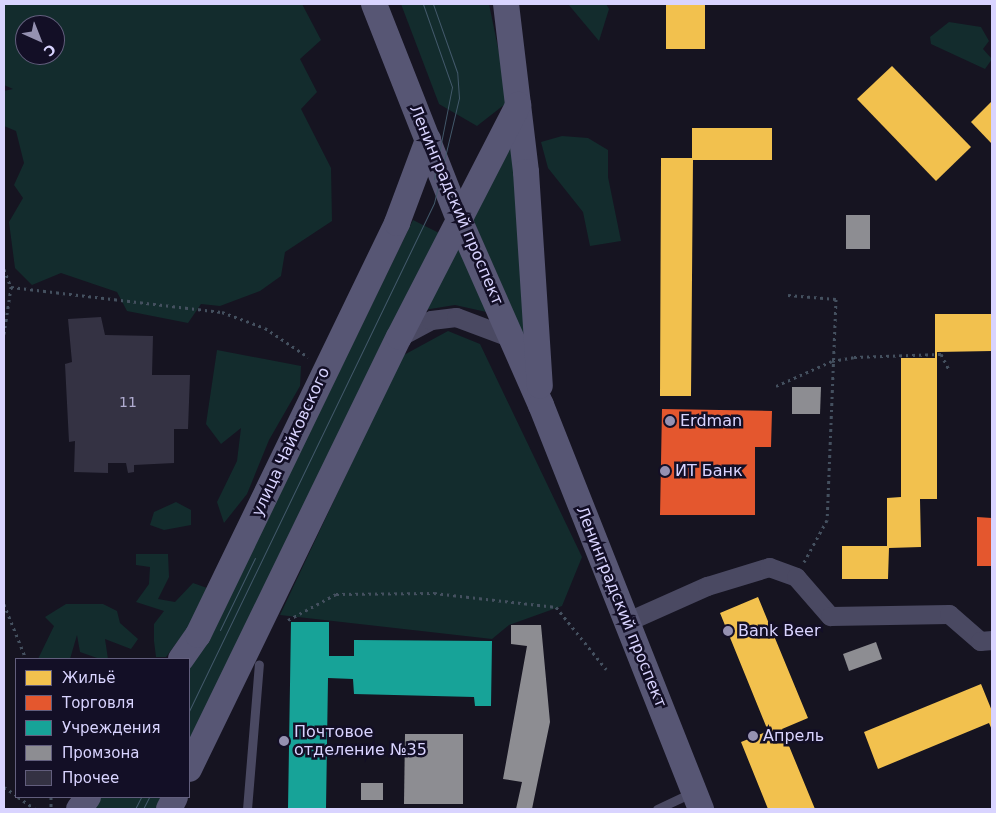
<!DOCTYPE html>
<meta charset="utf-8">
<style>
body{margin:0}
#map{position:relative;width:996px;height:813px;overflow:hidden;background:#161421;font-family:"DejaVu Sans",sans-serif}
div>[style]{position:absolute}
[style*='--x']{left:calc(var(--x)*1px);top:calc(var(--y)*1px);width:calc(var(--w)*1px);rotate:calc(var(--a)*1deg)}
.green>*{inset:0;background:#132c2d}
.homes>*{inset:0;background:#f2c14e}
.shops>*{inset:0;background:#e4572e}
.public>*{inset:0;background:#17a398}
.industry>*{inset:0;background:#8d8d92}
.building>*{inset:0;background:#343243}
.path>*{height:3px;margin-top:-1.5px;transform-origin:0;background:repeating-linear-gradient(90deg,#44505f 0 2.5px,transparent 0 6.5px)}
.service>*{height:9px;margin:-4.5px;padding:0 4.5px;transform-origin:4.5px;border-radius:4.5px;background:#4a4962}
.minor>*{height:19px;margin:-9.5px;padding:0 9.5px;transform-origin:9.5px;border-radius:9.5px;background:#4a4962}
.secondary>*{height:26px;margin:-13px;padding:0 13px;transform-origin:13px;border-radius:13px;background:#575674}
.tram>*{height:1px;margin:-0.5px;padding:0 0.5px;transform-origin:0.5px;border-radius:0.5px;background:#43596b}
.dots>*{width:14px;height:14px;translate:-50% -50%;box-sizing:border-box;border:2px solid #130f26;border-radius:50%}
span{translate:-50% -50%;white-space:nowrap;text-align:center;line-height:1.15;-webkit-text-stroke:5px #130f26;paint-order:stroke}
.number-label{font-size:14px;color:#b0acd0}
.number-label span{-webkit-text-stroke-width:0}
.street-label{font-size:16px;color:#d9d4ff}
.poi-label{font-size:16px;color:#d9d4ff}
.left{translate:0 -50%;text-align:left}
.frame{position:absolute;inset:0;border:5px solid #d9d4ff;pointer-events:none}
.legend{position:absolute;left:15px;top:658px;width:175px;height:140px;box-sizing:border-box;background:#130f26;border:1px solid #625e7d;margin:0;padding:6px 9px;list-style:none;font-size:15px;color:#d9d4ff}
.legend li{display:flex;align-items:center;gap:10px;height:25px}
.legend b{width:25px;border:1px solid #625e7d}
.north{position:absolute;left:15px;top:15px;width:50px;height:50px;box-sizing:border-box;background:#130f26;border:1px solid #625e7d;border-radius:50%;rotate:136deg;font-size:14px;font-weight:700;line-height:20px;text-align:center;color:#d9d4ff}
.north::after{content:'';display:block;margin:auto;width:18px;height:22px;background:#9591b1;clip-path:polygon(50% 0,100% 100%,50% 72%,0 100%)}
</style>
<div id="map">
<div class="green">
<div style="clip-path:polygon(evenodd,4px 4px,302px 4px,321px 40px,300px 59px,317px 92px,301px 109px,331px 168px,332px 221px,285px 252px,281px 276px,260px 291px,220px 306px,201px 304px,188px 323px,127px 311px,117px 292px,61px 273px,32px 285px,15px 268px,9px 222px,23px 198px,14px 185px,24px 163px,16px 131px,4px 126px,4px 91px,13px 89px,4px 85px,4px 4px,25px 25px,55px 25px,55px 55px,25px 55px,25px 25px)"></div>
<div style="clip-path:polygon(401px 4px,489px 4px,509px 101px,477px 126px,439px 104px)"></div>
<div style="clip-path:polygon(568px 4px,606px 4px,609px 9px,599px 41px)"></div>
<div style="clip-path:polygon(949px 22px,981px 27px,989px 41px,983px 49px,992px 59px,985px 69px,931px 44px,930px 37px)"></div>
<div style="clip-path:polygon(562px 136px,588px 138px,608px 150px,608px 177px,621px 241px,590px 246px,583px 212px,548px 168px,541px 142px)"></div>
<div style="clip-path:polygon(513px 137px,528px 347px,472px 217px)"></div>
<div style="clip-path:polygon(413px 220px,439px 233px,189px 746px,189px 665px,210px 637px)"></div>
<div style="clip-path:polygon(457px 243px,491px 313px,455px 305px,424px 310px)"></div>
<div style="clip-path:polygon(448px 331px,480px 344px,582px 557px,562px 606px,509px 625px,492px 639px,280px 615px,402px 356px)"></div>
<div style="clip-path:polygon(217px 350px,301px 366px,300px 386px,269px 440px,247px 494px,224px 523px,217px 502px,237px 461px,241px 428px,221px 444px,206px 424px)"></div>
<div style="clip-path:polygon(176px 502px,191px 510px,191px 525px,164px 530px,150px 525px,154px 512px)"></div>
<div style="clip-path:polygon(136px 554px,168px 554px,169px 577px,158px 599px,175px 602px,193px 583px,207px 588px,189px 626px,166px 657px,156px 657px,154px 641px,154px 624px,164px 611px,136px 602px,149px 584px,150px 567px,136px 565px)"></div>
<div style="clip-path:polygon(66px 604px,103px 604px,117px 611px,120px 623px,138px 639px,131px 649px,105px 639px,108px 659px,100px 659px,80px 652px,77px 635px,70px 659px,38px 659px,54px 626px,45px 617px)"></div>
<div style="clip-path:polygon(95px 797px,164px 797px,158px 809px,88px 809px)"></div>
</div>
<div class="homes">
<div style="clip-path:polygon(666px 4px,705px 4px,705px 49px,666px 49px)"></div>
<div style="clip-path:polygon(892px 66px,971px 147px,936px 181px,857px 99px)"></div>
<div style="clip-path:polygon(992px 101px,992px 144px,971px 122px)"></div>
<div style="clip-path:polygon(692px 128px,772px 128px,772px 160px,693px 160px,691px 396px,660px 396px,661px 158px,692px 158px)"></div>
<div style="clip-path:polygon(935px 314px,992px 314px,992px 351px,937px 352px,937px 499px,920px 499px,921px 547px,889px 548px,888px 579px,842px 579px,842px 546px,887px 546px,887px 498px,901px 497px,901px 358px,935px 358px)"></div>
<div style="clip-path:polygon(758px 597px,808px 718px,782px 729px,815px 809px,768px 809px,741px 742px,768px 731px,720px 613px)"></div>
<div style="clip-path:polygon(981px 684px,992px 711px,992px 730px,989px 723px,878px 769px,864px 732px)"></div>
</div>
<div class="shops">
<div style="clip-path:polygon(662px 409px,772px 411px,771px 447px,755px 447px,755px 515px,660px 515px)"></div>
<div style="clip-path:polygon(977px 517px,992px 518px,992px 566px,977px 566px)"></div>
</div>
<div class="public">
<div style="clip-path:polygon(291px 622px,329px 622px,329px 656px,354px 656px,354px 640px,492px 641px,491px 706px,475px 706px,474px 697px,354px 694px,353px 679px,328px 678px,326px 809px,288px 809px)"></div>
</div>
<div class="industry">
<div style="clip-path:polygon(846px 215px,870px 215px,870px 249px,846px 249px)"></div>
<div style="clip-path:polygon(792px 387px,821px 387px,820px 414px,792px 414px)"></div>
<div style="clip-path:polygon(511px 625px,541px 625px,550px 722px,532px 809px,516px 809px,522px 782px,503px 779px,527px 646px,511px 644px)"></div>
<div style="clip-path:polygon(876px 642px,882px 659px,849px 671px,843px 654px)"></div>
<div style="clip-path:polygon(405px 734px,463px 734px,463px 804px,404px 804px)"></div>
<div style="clip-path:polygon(361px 783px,383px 783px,383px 800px,361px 800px)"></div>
</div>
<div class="building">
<div style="clip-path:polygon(101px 317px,105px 335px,153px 336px,152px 375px,190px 375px,188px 429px,174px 429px,174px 463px,134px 465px,134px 472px,128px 473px,126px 463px,108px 463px,108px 473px,74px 472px,75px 441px,69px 442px,65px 364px,72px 362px,68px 319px)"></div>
</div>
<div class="path">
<div style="--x:4;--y:269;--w:19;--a:69"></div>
<div style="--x:11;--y:287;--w:212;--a:6.8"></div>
<div style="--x:222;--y:312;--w:46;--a:20.4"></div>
<div style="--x:265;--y:328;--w:52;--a:34"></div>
<div style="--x:788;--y:295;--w:48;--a:4.8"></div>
<div style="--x:836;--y:299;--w:221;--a:92.3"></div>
<div style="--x:827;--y:520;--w:48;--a:118.7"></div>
<div style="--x:4;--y:334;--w:48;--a:-81.5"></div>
<div style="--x:776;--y:386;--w:61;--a:-24.1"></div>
<div style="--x:832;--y:361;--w:22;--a:-10"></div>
<div style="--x:854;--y:357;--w:87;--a:-2"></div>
<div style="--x:941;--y:354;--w:16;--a:63"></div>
<div style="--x:4;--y:604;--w:59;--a:68.2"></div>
<div style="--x:288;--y:620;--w:55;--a:-28.4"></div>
<div style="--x:336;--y:594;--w:98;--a:-0.6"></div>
<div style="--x:434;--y:593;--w:123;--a:6.5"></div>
<div style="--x:556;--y:607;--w:80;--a:51.1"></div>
<div style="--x:4;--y:787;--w:14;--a:34"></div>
<div style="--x:18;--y:797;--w:21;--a:35"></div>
<div style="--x:51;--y:797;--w:12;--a:90"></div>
</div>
<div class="service">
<div style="--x:247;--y:809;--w:145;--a:-85.3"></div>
<div style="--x:657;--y:809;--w:38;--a:-25"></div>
</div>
<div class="minor">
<div style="--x:399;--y:337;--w:36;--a:-28"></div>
<div style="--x:431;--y:320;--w:25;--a:-7"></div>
<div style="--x:456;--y:317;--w:60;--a:20.6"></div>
<div style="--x:626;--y:622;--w:89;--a:-24"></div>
<div style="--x:707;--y:586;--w:65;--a:-17"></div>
<div style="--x:769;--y:567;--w:29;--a:20"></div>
<div style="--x:796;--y:577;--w:52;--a:48.9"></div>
<div style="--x:830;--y:616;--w:119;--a:-1"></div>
<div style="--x:949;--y:614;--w:41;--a:41.1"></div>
<div style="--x:980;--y:641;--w:12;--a:-5"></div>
</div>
<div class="secondary">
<div style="--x:374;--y:4;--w:229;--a:68.5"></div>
<div style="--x:458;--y:217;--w:206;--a:66.2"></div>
<div style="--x:541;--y:405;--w:435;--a:68.4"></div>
<div style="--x:506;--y:4;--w:169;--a:83.2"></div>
<div style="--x:526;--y:172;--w:214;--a:86.3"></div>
<div style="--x:181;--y:659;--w:29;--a:-55"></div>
<div style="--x:198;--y:635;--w:458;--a:-64.2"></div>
<div style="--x:397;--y:223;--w:89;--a:-69.5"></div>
<div style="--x:189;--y:769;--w:480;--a:-64.1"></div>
<div style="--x:399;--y:337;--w:261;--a:-62.8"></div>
<div style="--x:79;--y:809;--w:15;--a:-53"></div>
<div style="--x:169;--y:809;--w:13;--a:-63"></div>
</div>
<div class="tram">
<div style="--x:423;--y:4;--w:88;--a:70.7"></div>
<div style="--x:452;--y:87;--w:94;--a:101.1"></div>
<div style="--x:220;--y:630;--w:80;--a:-64.1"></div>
<div style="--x:189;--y:711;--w:564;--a:-64.25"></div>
<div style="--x:434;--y:203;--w:108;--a:-76.6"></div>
<div style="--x:459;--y:98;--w:26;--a:-94"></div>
<div style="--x:457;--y:72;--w:72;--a:-109.4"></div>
<div style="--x:135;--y:809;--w:13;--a:-63"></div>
<div style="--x:143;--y:809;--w:13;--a:-63"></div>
</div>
<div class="dots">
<div style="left:670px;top:421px;background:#9591b1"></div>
<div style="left:665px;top:471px;background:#9591b1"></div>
<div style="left:728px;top:631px;background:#9591b1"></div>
<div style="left:753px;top:736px;background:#9591b1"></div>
<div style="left:284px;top:741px;background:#9591b1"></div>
</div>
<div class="number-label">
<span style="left:128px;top:402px">11</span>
</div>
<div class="street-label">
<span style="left:456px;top:205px;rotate:67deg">Ленинградский проспект</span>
<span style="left:291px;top:442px;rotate:-65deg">улица Чайковского</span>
<span style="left:621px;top:607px;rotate:68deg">Ленинградский проспект</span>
</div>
<div class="poi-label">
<span class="left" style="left:680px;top:421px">Erdman</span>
<span class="left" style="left:675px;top:471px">ИТ Банк</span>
<span class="left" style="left:738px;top:631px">Bank Beer</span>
<span class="left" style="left:294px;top:741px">Почтовое<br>отделение №35</span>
<span class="left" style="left:763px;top:736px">Апрель</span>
</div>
<div class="frame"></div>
<ul class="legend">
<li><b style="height:14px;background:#f2c14e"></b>Жильё</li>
<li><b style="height:14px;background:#e4572e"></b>Торговля</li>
<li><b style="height:14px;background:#17a398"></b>Учреждения</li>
<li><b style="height:14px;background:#8d8d92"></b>Промзона</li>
<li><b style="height:14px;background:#343243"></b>Прочее</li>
</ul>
<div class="north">С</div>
</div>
